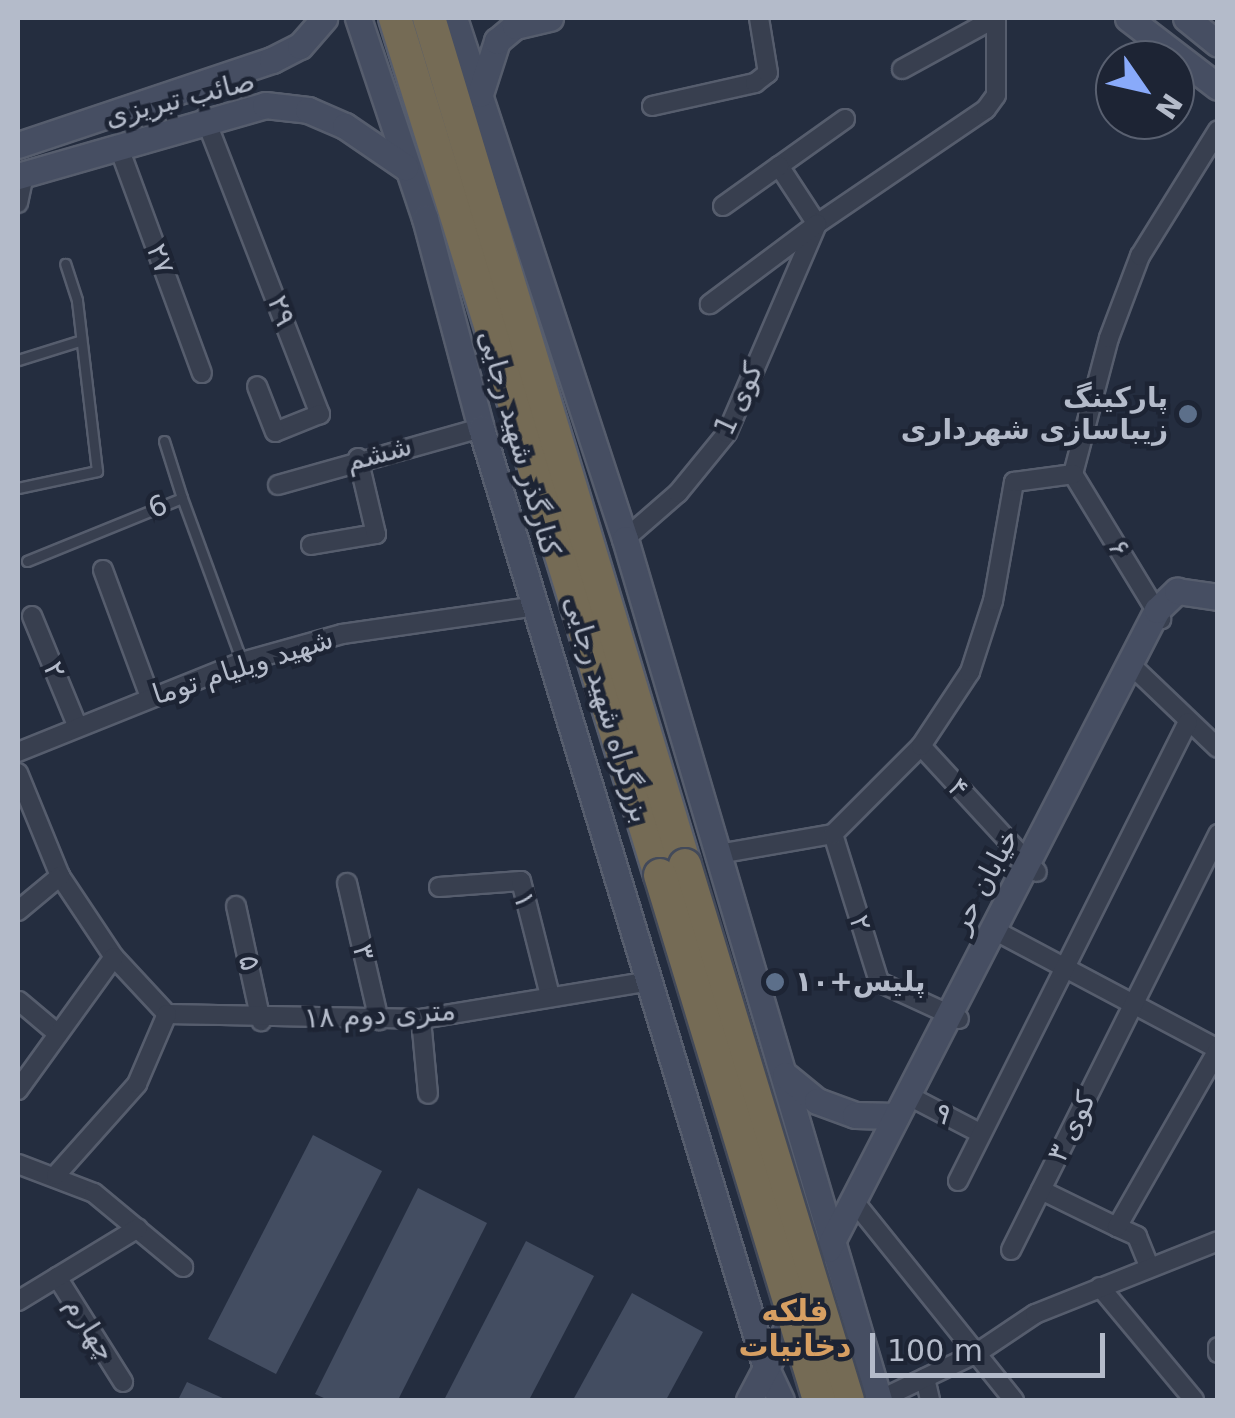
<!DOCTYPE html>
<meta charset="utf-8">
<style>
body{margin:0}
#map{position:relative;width:1235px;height:1418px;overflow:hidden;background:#242d3f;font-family:"DejaVu Sans",Vazirmatn,sans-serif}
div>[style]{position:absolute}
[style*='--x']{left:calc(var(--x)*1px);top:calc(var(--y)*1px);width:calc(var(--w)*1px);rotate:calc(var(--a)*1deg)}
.building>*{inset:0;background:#434d61}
.roads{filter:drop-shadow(2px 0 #565d6d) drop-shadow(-2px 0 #565d6d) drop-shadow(0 2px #565d6d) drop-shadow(0 -2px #565d6d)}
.lane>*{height:9px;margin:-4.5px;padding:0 4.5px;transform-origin:4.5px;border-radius:4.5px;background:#383f4f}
.street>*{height:18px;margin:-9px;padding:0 9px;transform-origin:9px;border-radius:9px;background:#383f4f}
.secondary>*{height:25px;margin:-12.5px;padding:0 12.5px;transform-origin:12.5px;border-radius:12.5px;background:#464e62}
.highway>*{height:32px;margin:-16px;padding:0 16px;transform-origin:16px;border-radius:16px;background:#756b55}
.bridges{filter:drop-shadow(2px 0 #434a5a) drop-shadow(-2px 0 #434a5a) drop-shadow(0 2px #434a5a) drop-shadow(0 -2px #434a5a)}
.highway-bridge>*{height:32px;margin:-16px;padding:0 16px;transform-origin:16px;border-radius:16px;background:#756b55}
.dots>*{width:28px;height:28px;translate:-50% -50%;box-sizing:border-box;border:5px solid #1d2434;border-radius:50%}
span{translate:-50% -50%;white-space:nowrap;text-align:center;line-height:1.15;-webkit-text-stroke:9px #1d2434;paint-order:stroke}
.street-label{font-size:28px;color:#b4bbca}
.poi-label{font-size:28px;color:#b4bbca;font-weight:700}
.right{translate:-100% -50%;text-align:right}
.left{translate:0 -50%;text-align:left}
.neighbourhood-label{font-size:30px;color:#d79f62;font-weight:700}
.frame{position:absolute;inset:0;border:20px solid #b4bbca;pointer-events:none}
.north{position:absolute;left:1095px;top:40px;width:100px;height:100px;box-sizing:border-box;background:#1d2434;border:2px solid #596070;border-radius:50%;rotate:124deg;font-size:28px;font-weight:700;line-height:40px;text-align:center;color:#b4bbca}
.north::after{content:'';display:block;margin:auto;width:35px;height:45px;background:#89aafa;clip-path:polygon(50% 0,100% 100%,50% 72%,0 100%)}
.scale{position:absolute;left:870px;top:1333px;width:235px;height:45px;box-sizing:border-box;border:5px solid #b4bbca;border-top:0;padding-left:12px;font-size:30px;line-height:35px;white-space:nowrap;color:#b4bbca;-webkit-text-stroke:8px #1d2434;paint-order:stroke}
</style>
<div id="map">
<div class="building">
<div style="clip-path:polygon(313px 1135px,382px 1171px,276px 1374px,208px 1339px)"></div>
<div style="clip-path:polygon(418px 1188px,487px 1223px,398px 1400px,328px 1400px,315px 1394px)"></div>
<div style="clip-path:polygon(526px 1241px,594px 1276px,529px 1400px,444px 1400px)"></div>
<div style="clip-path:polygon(632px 1293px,703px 1332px,666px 1400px,573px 1400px)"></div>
<div style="clip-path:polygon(187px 1382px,227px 1400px,178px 1400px)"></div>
</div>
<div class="roads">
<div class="lane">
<div style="--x:18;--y:360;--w:64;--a:-17.3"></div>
<div style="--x:164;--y:441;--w:60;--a:72.5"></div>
<div style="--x:18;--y:488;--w:81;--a:-12.1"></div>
<div style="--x:97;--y:471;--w:172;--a:-96.7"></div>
<div style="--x:77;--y:300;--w:38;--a:-108"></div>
<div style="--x:27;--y:561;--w:167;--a:-22.1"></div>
<div style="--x:182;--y:498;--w:175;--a:69.9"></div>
</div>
<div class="street">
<div style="--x:902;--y:69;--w:106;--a:-28.7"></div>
<div style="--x:652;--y:106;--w:106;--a:-12.6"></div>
<div style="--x:755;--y:83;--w:16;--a:-38"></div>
<div style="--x:768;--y:73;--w:56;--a:-99.3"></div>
<div style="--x:205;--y:118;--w:318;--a:68.8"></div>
<div style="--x:320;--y:414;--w:48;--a:158.2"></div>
<div style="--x:275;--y:432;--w:49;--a:-111.4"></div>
<div style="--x:845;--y:119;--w:81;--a:144.5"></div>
<div style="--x:779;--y:166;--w:69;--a:56.8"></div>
<div style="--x:817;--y:224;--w:204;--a:-34.2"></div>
<div style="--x:986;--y:109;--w:17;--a:-54"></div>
<div style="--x:996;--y:95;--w:77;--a:-90"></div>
<div style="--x:118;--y:145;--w:243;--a:69.8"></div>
<div style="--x:18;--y:203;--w:29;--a:-78"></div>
<div style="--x:723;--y:206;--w:69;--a:-35.5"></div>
<div style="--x:1073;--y:474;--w:141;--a:-75.2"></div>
<div style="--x:1109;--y:338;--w:88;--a:-69.3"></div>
<div style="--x:1140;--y:256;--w:148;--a:-58.2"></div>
<div style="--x:1073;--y:474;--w:170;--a:58.7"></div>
<div style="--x:278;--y:485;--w:211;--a:-15.7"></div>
<div style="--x:625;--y:539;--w:70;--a:-41"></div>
<div style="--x:678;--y:493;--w:77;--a:-50.8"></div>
<div style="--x:727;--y:433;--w:228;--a:-66.7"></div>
<div style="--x:817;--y:224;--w:134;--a:143.2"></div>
<div style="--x:311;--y:545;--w:66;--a:-9.6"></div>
<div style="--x:376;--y:534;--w:78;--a:-103.3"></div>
<div style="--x:103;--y:570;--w:135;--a:69.7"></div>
<div style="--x:32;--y:616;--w:118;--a:67.6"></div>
<div style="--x:1131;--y:665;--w:120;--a:43.7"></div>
<div style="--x:921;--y:746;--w:171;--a:47.4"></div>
<div style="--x:18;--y:752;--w:241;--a:-21.9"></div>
<div style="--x:242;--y:662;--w:104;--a:-15.6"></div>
<div style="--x:342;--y:634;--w:196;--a:-8.2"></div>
<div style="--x:18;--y:773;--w:111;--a:67.8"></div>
<div style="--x:60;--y:876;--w:97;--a:56.3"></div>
<div style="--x:114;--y:957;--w:78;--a:47.1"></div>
<div style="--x:833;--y:834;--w:155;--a:72.7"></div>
<div style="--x:879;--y:982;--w:88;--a:24.8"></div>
<div style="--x:718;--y:854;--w:117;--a:-9.9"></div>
<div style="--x:833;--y:834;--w:124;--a:-45"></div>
<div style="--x:921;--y:746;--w:89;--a:-56.5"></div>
<div style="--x:970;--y:672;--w:75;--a:-72.1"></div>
<div style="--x:993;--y:601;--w:121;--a:-80"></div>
<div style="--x:1014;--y:482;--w:60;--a:-7.7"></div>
<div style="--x:347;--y:883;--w:141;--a:76.9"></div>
<div style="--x:439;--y:887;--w:82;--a:-4.2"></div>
<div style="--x:521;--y:881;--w:119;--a:75.8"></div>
<div style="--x:236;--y:906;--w:118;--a:77.7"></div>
<div style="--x:18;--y:911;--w:55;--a:-39.8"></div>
<div style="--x:994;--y:930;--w:254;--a:28"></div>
<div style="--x:19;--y:1001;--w:51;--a:40.2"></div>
<div style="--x:167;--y:1014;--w:254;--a:1.1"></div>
<div style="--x:421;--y:1019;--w:232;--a:-9.4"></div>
<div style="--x:421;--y:1019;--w:75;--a:84.7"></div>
<div style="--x:18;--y:1090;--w:164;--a:-54.2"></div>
<div style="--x:907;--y:1095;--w:82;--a:27.5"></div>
<div style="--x:18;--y:1164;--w:81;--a:20.9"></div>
<div style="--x:94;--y:1193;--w:116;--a:39.7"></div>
<div style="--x:56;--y:1175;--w:122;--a:-48.3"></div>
<div style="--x:137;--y:1084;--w:76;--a:-66.8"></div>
<div style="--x:958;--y:1181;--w:513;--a:-63.39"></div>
<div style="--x:1041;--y:1190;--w:85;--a:26"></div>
<div style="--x:853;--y:1200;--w:257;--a:51.2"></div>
<div style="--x:1011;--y:1250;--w:465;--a:-63.5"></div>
<div style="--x:1149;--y:1266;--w:32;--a:-112"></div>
<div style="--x:1137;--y:1236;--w:22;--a:-156"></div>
<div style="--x:1117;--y:1227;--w:204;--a:-60.3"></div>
<div style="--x:57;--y:1277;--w:124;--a:57.8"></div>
<div style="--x:1100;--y:1287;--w:147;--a:50.2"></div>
<div style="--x:18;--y:1301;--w:140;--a:-31.3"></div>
<div style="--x:1218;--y:1347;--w:6;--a:90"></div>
<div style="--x:925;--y:1378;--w:23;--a:77"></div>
<div style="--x:879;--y:1400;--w:109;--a:-25.6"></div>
<div style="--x:977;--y:1353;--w:70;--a:-33.9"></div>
<div style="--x:1035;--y:1314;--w:197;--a:-21.7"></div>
</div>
<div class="secondary">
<div style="--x:358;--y:18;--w:211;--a:71.5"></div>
<div style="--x:425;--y:218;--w:217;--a:75.1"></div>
<div style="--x:481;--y:428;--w:982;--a:73.13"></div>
<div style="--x:766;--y:1368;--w:35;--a:65"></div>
<div style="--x:454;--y:18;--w:548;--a:71.83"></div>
<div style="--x:625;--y:539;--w:898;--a:73.56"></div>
<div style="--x:1128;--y:18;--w:113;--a:37.5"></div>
<div style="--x:1186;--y:18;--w:41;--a:39.1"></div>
<div style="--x:480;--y:94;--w:56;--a:-72.2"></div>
<div style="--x:497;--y:41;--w:23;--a:-40"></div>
<div style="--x:515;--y:26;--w:36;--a:-13"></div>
<div style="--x:18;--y:145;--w:268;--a:-18.5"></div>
<div style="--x:272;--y:60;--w:31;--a:-27"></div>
<div style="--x:300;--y:46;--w:37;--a:-49"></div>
<div style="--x:18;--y:176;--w:257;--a:-16"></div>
<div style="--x:265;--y:105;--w:43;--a:6.6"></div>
<div style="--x:308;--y:110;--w:40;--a:23.4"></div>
<div style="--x:345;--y:126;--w:73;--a:34.3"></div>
<div style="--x:785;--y:1075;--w:41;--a:39.1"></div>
<div style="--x:817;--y:1101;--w:40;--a:20.2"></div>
<div style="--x:855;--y:1115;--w:41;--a:1.4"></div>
<div style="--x:828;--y:1249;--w:719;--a:-62.76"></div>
<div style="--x:1157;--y:610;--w:28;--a:-44"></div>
<div style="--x:1177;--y:591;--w:41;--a:8.3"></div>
<div style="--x:749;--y:1400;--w:105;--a:-62.2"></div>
</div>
<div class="highway">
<div style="--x:395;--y:18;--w:897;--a:72.82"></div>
<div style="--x:429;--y:18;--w:885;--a:73.18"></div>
</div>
</div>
<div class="bridges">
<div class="highway-bridge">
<div style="--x:685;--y:865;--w:559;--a:73.06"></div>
<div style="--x:660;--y:875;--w:549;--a:73.15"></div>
</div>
</div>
<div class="dots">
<div style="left:1188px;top:414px;background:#5c6f8a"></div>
<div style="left:775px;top:982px;background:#5c6f8a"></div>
</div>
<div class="street-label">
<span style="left:180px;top:99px;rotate:-14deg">صائب تبریزی</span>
<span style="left:160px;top:259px;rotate:70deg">۲۷</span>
<span style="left:281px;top:311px;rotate:69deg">۲۹</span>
<span style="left:739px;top:399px;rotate:-65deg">کوی 1</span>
<span style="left:519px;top:443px;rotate:74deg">کنارگذر شهید رجایی</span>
<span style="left:379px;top:454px;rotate:-15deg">ششم</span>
<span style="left:158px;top:507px;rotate:-22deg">6</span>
<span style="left:1119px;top:548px;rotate:58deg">۶</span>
<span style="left:243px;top:667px;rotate:-18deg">شهید ویلیام توما</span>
<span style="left:54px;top:670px;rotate:68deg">۲</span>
<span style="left:607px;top:709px;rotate:73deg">بزرگراه شهید رجایی</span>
<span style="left:958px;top:788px;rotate:49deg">۴</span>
<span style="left:985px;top:881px;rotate:-62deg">خیابان حر</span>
<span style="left:524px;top:900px;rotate:72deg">۱</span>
<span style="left:860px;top:923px;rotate:73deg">۲</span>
<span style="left:363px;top:952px;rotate:77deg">۳</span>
<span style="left:249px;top:963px;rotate:78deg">۵</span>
<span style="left:380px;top:1015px;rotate:-3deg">۱۸ متری دوم</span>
<span style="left:943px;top:1114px;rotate:27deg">۹</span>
<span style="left:1072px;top:1127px;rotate:-64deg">کوی ۳</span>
<span style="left:90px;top:1329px;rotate:58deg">چهارم</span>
</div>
<div class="poi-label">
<span class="right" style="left:1168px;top:414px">پارکینگ<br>زیباسازی شهرداری</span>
<span class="left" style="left:795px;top:982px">پلیس+١٠</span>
</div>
<div class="neighbourhood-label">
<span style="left:795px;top:1328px">فلکه<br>دخانیات</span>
</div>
<div class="frame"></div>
<div class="north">N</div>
<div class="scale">100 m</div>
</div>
